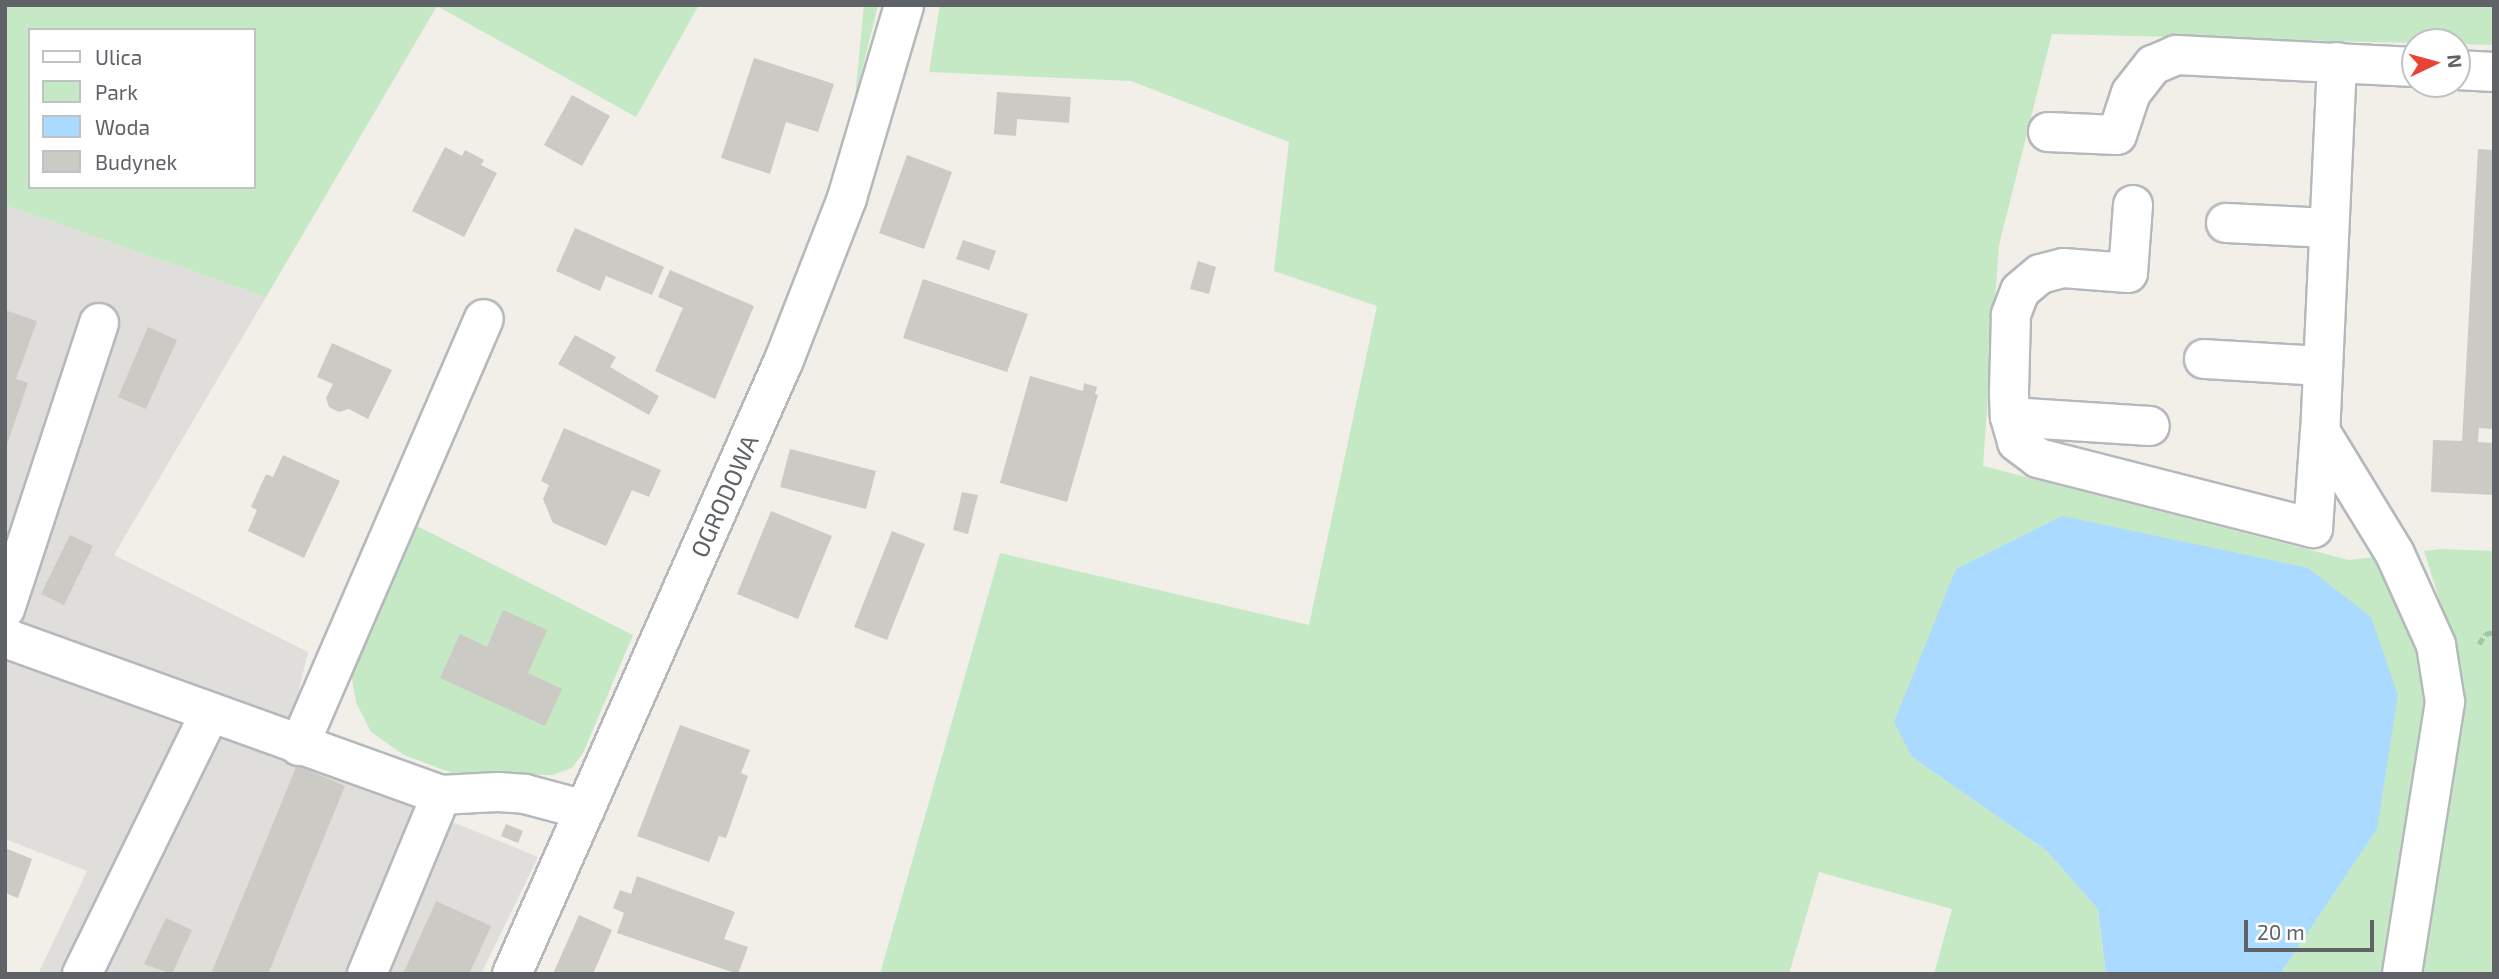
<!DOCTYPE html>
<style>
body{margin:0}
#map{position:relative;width:2499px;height:979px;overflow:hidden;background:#f1efe8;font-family:"Exo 2",sans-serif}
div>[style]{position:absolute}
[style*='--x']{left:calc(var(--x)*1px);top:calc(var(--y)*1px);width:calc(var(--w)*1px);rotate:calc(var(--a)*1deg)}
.industrial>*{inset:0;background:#e0deda}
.green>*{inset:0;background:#c5e8c5}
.water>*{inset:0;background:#aadaff}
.building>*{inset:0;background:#cccac5}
.path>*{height:4.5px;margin-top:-2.25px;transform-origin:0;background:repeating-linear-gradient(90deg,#9cc7a9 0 7px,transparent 0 10.5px)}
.roads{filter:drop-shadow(2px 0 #b5b8bc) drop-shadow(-2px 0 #b5b8bc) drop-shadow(0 2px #b5b8bc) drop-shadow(0 -2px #b5b8bc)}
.minor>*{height:38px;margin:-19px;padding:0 19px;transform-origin:19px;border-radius:19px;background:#fff}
span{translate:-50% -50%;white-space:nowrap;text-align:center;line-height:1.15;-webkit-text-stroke:6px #fff;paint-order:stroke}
.street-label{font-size:24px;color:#5f6368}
.frame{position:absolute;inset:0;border:7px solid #5f6368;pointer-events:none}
.legend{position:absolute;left:28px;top:28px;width:228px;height:161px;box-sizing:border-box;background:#fff;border:2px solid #bfc1c3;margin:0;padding:9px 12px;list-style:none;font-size:21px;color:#5f6368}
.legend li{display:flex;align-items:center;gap:14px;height:35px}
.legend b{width:35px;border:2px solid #bfc1c3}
.north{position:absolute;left:2401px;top:28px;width:70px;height:70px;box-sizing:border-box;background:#fff;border:2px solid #bfc1c3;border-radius:50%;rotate:85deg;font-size:19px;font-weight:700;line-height:28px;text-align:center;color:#5f6368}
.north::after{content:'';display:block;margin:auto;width:24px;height:32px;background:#ea4335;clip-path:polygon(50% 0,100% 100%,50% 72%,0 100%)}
.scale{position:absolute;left:2244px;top:920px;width:130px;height:32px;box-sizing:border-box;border:4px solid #5f6368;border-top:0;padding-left:9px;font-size:21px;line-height:24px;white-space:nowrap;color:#5f6368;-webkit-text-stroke:5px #fff;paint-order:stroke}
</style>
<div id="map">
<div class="industrial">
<div style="clip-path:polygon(5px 205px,266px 297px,114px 555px,308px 652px,284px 753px,538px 857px,481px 974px,38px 974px,87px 871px,5px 839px)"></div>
</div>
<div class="green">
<div style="clip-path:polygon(evenodd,5px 5px,699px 5px,636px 117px,437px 6px,266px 297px,5px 205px,5px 5px,30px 30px,254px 30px,254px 187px,30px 187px,30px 30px)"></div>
<div style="clip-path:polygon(864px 5px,878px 5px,855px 99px)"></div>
<div style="clip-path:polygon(940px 5px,2494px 5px,2494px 45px,2052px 34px,1999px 245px,1983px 466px,2349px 560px,2374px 557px,2417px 648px,2427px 703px,2387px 974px,2280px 974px,2377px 829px,1912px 757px,2047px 851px,2098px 909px,2106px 974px,1934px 974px,1952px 909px,1819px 872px,1789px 974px,880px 974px,1000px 553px,1309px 625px,1377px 306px,1274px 271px,1289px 142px,1131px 81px,929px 72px)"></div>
<div style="clip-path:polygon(415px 525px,633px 635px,583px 753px,572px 768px,552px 775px,452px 773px,404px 755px,371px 732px,356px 702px,351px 674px)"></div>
<div style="clip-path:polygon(2441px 549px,2494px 551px,2494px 974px,2415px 974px,2454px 646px,2424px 551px)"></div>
</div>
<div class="water">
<div style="clip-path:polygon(2062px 516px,2308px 568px,2371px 617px,2398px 695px,2377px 829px,2280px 974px,2106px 974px,2098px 909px,2047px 851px,1912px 757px,1894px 722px,1956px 569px)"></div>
</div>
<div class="building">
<div style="clip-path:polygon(754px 58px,834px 84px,818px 132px,786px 122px,770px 174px,721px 158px)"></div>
<div style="clip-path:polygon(997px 92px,1071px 97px,1069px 123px,1017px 119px,1016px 136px,994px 134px)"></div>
<div style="clip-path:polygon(572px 95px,610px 116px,582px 166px,544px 145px)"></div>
<div style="clip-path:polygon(445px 147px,462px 156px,465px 150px,484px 160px,481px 165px,497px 173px,464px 237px,412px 211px)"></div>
<div style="clip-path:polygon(2478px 149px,2494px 150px,2494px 429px,2479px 428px,2478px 442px,2494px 443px,2494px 495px,2431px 492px,2433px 440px,2462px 441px)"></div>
<div style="clip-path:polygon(907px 155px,952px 172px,924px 249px,879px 233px)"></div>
<div style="clip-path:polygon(575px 228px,664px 267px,652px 295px,606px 276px,600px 291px,556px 271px)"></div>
<div style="clip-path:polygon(963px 240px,996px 251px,989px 270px,956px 259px)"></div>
<div style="clip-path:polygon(1198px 261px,1216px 267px,1209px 294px,1190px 289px)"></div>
<div style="clip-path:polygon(670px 270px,754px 306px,715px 399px,655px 371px,683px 308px,658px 297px)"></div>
<div style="clip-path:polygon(923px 279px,1028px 314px,1007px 372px,903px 338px)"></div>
<div style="clip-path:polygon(5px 310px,37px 321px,16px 379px,28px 383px,6px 448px)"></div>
<div style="clip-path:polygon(148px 327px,177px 340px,146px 409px,118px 397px)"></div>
<div style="clip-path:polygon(575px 335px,616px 357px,610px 367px,659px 396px,649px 415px,558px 364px)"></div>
<div style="clip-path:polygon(332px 343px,392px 370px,368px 419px,349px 409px,339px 412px,329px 407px,326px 398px,333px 384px,317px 377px)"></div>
<div style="clip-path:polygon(1030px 376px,1083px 391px,1084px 383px,1097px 387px,1095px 394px,1098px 395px,1067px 502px,1000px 483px)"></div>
<div style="clip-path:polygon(564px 428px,661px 470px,649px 497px,632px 490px,606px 546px,553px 523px,543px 499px,549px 485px,541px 481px)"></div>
<div style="clip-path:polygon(790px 449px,876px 471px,866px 509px,780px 487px)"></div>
<div style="clip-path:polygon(283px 455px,340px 481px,304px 558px,248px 531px,257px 510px,251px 507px,266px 474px,273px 477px)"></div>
<div style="clip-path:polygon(962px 492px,978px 495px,968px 534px,953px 530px)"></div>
<div style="clip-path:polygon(771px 511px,832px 536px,798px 619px,737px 594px)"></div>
<div style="clip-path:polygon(892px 531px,925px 544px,887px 640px,854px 627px)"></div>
<div style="clip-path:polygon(70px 535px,93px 546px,64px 605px,41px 594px)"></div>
<div style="clip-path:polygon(503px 610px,547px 630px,528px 673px,562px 689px,545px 726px,440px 678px,460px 634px,487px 647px)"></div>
<div style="clip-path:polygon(680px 725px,750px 750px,741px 773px,748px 776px,726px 838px,719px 836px,709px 862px,637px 836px)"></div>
<div style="clip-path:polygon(297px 765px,345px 786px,268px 974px,211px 974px)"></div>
<div style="clip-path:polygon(506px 824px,523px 831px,518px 843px,501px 836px)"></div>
<div style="clip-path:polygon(5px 848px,32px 859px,18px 898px,5px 893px)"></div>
<div style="clip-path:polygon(637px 876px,735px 912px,724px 939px,748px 947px,738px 974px,617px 933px,624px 913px,613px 908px,620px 890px,631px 894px)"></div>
<div style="clip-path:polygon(436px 901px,491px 926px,469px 974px,403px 974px)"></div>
<div style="clip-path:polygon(579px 915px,612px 930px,593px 974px,553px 974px)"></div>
<div style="clip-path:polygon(166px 918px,192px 930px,172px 974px,144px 964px)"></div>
</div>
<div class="path">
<div style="--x:2479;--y:644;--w:12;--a:-59"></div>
<div style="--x:2485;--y:634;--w:9;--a:-13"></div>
</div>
<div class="roads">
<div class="minor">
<div style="--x:2337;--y:62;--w:369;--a:92.6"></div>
<div style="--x:2320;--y:431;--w:144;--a:58.6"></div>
<div style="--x:2395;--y:554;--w:100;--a:65.7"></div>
<div style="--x:2436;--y:645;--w:58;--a:81"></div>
<div style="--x:2445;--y:702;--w:275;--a:99"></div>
<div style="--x:2457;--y:70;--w:37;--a:3"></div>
<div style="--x:2048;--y:132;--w:69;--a:2.5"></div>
<div style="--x:2117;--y:135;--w:44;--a:-71.6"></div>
<div style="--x:2131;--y:93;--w:36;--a:-52"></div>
<div style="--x:2153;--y:65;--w:25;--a:-23"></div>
<div style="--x:2176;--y:55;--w:239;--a:2.9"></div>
<div style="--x:2133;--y:205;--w:68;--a:94.2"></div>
<div style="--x:2128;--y:273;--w:65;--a:-175.6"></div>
<div style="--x:2063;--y:268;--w:24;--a:165"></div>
<div style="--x:2040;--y:274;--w:26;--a:140"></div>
<div style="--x:2020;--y:291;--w:26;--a:111"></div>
<div style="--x:2011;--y:315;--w:78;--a:91.5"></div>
<div style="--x:2009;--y:393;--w:24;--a:88"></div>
<div style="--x:2010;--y:417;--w:26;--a:74"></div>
<div style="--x:2017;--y:442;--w:26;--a:37"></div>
<div style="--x:2038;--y:458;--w:284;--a:14.3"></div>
<div style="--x:2313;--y:528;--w:97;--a:-85.9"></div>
<div style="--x:2226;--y:223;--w:103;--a:2.8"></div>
<div style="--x:2204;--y:359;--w:119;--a:3.4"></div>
<div style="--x:2010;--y:417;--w:140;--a:3.7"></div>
<div style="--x:5;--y:609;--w:301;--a:-71.8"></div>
<div style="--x:5;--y:638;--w:463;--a:19.8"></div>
<div style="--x:441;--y:795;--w:57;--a:-3"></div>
<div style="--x:498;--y:792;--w:27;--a:4"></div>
<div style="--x:525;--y:794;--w:62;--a:14.9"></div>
<div style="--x:299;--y:746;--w:465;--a:-66.6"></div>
<div style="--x:82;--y:974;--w:291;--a:-63.9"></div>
<div style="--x:367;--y:974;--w:194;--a:-67.5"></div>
<div style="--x:512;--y:974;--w:672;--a:-66.11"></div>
<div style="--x:784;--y:360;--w:174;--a:-68.7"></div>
<div style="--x:847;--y:198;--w:201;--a:-73.5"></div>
</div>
</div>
<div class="street-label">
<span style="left:724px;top:496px;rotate:-66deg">OGRODOWA</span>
</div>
<div class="frame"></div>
<ul class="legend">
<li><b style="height:9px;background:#fff"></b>Ulica</li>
<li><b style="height:19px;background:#c5e8c5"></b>Park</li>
<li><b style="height:19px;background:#aadaff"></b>Woda</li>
<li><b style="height:19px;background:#cccac5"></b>Budynek</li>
</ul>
<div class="north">N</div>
<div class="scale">20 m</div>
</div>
